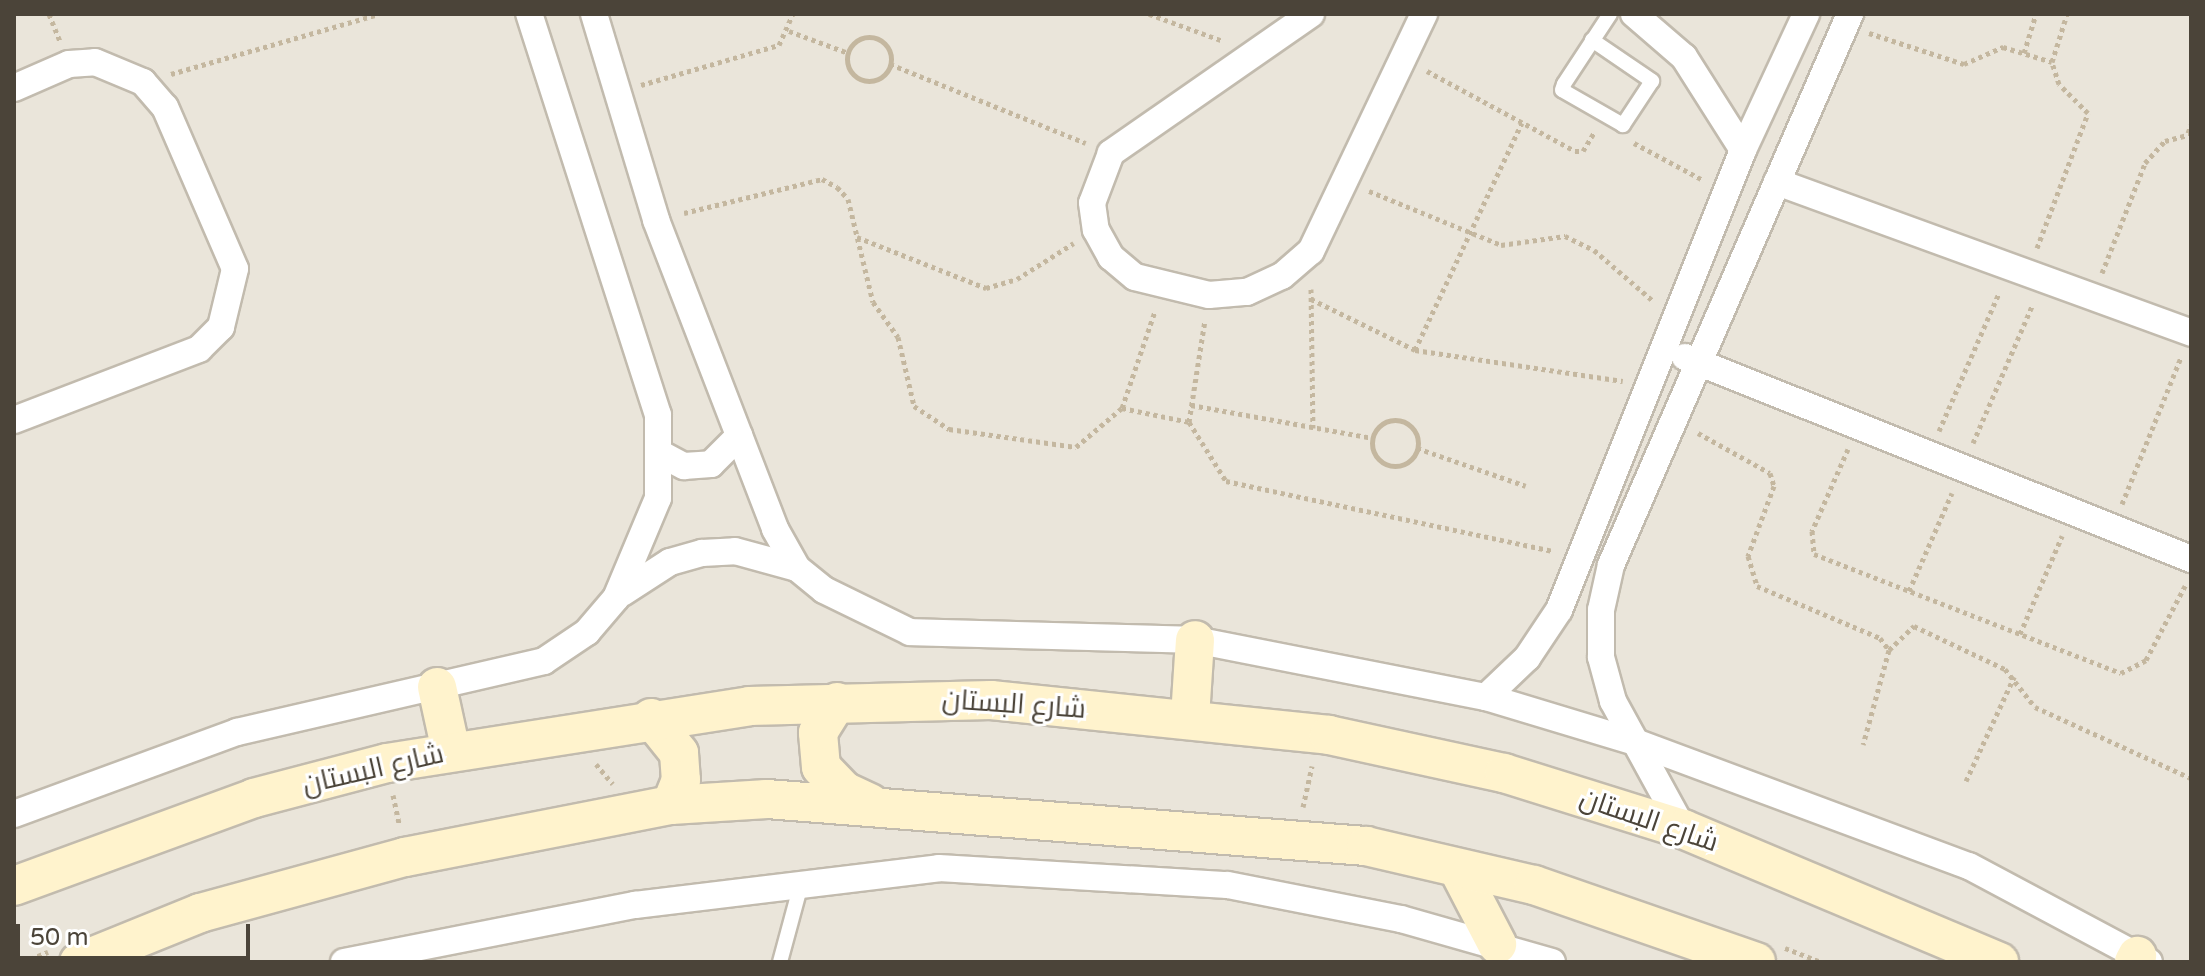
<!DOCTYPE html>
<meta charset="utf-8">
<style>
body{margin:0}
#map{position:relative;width:2205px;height:976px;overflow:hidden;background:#f6f3ec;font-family:"Varela Round",Cairo,sans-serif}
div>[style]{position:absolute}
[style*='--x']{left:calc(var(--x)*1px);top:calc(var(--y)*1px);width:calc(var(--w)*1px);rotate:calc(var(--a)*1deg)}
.residential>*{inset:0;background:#eae5da}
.path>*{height:5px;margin-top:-2.5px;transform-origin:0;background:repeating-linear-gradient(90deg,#c4b79f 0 4px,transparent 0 8px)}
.path>.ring{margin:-2.5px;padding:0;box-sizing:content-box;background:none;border:5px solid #c4b79f;border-radius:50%}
.roads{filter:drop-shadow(2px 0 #c2bbae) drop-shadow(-2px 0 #c2bbae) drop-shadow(0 2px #c2bbae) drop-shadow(0 -2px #c2bbae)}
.lane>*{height:14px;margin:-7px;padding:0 7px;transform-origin:7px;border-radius:7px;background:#fff}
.street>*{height:26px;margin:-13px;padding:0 13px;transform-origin:13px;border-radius:13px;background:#fff}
.secondary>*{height:38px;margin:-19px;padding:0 19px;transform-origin:19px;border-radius:19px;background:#fff3cd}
span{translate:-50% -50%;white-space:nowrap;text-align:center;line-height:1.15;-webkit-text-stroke:6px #fff;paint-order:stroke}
.street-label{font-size:28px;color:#4b4439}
.frame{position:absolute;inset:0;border:16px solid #4b4439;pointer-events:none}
.scale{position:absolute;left:16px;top:924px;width:234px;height:36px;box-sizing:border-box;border:4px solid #4b4439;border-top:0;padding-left:10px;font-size:24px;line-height:28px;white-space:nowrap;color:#4b4439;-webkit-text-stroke:6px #fff;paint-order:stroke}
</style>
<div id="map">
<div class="residential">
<div style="clip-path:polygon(14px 14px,2191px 14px,2191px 962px,14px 962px)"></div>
</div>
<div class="path">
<div style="--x:49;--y:14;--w:29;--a:68"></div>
<div style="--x:1149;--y:14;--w:79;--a:20"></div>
<div style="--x:789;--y:31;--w:63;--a:20.4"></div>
<div style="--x:1869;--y:33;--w:100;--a:18.1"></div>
<div style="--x:1964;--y:64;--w:43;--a:-23.6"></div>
<div style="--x:2003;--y:47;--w:51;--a:17"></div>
<div class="ring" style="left:847px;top:37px;width:39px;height:39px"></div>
<div style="--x:2024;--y:53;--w:41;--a:-72.9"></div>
<div style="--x:890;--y:64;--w:211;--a:22"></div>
<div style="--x:1427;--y:71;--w:168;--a:28.4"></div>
<div style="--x:1575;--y:151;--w:8;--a:0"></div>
<div style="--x:1583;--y:151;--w:21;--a:-59"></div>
<div style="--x:171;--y:74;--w:216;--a:-16.1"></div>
<div style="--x:641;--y:85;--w:144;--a:-16.2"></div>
<div style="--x:779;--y:45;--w:34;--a:-66"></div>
<div style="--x:2188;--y:133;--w:9;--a:-69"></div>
<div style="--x:1634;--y:143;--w:78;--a:28.2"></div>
<div style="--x:1369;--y:191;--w:143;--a:22.2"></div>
<div style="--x:1501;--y:245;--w:65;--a:-8"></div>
<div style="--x:1565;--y:236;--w:32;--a:26"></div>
<div style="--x:1594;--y:250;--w:78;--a:40.8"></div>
<div style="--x:684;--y:213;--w:142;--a:-13.8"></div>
<div style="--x:822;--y:179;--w:17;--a:28"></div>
<div style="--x:837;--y:187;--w:16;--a:47"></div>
<div style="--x:848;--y:199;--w:106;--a:76.4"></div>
<div style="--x:873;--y:302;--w:43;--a:54.5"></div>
<div style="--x:898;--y:337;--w:71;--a:76.9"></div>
<div style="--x:914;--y:406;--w:42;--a:33.3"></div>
<div style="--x:949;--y:429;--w:128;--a:8.1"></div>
<div style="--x:1076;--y:447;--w:60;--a:-40.3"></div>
<div style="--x:1122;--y:408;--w:68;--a:11.8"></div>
<div style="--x:1189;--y:422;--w:70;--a:57.9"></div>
<div style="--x:1226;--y:481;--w:333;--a:12.1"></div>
<div style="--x:857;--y:237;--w:139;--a:21.6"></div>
<div style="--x:986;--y:288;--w:32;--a:-16"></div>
<div style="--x:1017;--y:279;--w:67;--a:-32.3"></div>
<div style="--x:2037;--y:248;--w:144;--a:-69.3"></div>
<div style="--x:2088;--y:113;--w:41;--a:-135"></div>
<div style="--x:2059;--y:84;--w:23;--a:-108"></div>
<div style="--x:2052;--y:62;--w:50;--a:-72.6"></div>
<div style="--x:2102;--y:273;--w:118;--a:-68.6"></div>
<div style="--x:2145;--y:163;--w:30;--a:-48"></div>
<div style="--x:2165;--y:141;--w:27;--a:-15"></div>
<div style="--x:1311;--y:289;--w:139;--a:89.2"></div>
<div style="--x:1311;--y:299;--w:116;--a:26.1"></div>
<div style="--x:1415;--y:350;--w:210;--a:8.5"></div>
<div style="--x:1415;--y:350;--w:251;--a:-64.8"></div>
<div style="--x:1191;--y:405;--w:184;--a:10.3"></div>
<div style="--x:1122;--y:408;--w:102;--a:-71.2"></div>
<div class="ring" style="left:1372px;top:420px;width:41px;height:41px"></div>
<div style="--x:1189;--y:422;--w:103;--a:-81.1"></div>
<div style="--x:1939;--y:431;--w:150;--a:-66.5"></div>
<div style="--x:1698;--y:433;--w:82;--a:29.1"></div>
<div style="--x:1770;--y:473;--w:14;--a:73"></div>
<div style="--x:1774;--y:486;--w:75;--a:110.4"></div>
<div style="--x:1748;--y:556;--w:31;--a:73"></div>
<div style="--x:1757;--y:586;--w:134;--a:22.9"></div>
<div style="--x:1880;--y:638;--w:15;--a:53"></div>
<div style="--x:1889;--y:650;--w:98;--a:105.3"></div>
<div style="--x:1973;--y:443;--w:149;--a:-66.7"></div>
<div style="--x:1417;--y:448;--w:115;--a:19.2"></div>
<div style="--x:1848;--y:449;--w:90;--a:113.7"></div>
<div style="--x:1812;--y:531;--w:23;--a:85"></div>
<div style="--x:1814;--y:554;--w:329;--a:21.2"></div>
<div style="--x:2121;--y:673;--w:28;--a:-27"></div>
<div style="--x:2146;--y:660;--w:84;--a:-62.2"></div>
<div style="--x:2122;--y:504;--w:158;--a:-68.1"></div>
<div style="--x:1909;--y:591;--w:107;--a:-66.3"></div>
<div style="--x:2020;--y:634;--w:107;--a:-66.8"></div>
<div style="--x:1889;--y:650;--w:35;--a:-44"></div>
<div style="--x:1914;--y:626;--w:101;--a:25.3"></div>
<div style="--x:2005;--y:669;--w:48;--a:51.7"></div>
<div style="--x:2035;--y:707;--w:171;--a:24.5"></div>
<div style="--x:596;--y:764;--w:26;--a:50"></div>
<div style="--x:1966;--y:781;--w:115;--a:-65.2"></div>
<div style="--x:393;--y:795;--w:30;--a:78"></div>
<div style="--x:1303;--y:807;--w:42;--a:-77.6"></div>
<div style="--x:1785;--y:948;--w:39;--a:21"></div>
<div style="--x:23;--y:962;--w:27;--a:-22"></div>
</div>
<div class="roads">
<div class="lane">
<div style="--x:1592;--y:40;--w:73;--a:34.3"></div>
<div style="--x:1652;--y:81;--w:53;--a:123.4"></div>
<div style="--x:1623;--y:125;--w:70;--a:-150.2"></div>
<div style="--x:1562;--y:90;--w:6;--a:-72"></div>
<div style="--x:1564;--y:84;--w:84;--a:-56.7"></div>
<div style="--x:780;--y:962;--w:77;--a:-74.9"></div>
</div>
<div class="street">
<div style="--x:594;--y:14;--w:215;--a:73.2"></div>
<div style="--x:656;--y:220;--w:331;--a:68.9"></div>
<div style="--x:775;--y:529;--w:45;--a:60.6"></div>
<div style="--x:797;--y:568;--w:35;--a:39"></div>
<div style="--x:824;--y:590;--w:96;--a:26"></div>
<div style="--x:910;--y:632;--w:285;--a:1.6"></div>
<div style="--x:1195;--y:640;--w:297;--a:11.1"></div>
<div style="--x:1486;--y:697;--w:156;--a:16.8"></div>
<div style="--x:1635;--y:742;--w:356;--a:20.4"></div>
<div style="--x:1969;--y:866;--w:204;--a:28.1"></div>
<div style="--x:1311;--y:14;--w:244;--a:145.2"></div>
<div style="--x:1111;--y:153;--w:53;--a:110.8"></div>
<div style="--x:1092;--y:203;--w:27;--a:82"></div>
<div style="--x:1096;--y:230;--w:31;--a:61"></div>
<div style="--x:1111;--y:257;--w:31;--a:40"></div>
<div style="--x:1135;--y:277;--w:76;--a:13.7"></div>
<div style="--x:1209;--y:295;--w:38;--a:-5"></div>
<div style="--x:1247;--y:292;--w:38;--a:-25"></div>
<div style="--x:1282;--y:276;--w:38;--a:-41"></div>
<div style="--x:1311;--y:251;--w:263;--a:-64.5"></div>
<div style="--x:1634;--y:14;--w:66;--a:40.7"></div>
<div style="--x:1684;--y:57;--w:110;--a:57.6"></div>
<div style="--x:14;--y:88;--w:60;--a:-23.6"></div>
<div style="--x:69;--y:64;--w:26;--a:-4"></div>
<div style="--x:95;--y:62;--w:52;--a:22.6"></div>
<div style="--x:143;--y:82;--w:33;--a:49"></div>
<div style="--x:165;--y:107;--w:176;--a:66.6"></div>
<div style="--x:235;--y:269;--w:60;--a:103.6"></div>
<div style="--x:221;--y:327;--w:31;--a:135"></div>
<div style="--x:199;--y:349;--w:198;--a:159"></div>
<div style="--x:1777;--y:182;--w:441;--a:20"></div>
<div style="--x:1685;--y:357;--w:545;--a:21.76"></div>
<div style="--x:661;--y:454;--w:26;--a:28"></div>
<div style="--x:684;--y:466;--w:27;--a:-4"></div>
<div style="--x:711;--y:464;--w:40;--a:-45"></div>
<div style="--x:622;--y:593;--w:57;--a:-32.9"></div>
<div style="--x:670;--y:562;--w:33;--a:-16"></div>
<div style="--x:702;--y:553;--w:33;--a:-3"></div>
<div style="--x:735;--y:551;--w:64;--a:15.3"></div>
<div style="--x:1486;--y:697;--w:57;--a:-43.6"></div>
<div style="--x:1527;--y:658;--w:58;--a:-56.3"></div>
<div style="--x:1559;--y:610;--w:495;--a:-68.2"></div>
<div style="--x:1743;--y:150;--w:150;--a:-65.1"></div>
<div style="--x:14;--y:814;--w:238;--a:-20.2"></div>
<div style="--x:237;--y:732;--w:315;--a:-13"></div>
<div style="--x:544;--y:661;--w:52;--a:-34"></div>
<div style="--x:587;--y:632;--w:45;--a:-49.5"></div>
<div style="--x:616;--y:598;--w:108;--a:-67.2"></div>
<div style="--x:658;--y:498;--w:83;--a:-90"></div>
<div style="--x:658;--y:415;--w:421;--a:-107.8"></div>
<div style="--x:1683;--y:829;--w:146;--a:-118.7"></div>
<div style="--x:1613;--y:701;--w:46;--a:-105.3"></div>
<div style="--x:1601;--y:657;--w:47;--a:-90"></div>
<div style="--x:1601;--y:610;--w:46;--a:-77.5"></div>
<div style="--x:1611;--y:565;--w:601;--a:-66.55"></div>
<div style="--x:344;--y:962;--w:297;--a:-11.1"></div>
<div style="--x:635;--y:905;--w:306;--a:-6.9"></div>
<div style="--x:939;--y:868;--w:289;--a:3.4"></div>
<div style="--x:1228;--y:885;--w:176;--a:11.1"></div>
<div style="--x:1401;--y:919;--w:157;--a:15.9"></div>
</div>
<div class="secondary">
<div style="--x:437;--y:687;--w:66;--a:77.7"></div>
<div style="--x:837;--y:702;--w:36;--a:122"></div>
<div style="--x:818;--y:733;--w:34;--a:85"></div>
<div style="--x:821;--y:767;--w:33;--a:46"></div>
<div style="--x:844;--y:791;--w:29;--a:25"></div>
<div style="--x:1190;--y:717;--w:77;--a:-86.3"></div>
<div style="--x:651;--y:718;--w:45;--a:51.3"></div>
<div style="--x:679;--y:753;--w:27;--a:86"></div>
<div style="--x:681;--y:780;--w:27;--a:112"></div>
<div style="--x:1458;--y:869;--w:85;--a:62.5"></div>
<div style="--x:14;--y:886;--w:256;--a:-20.1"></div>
<div style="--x:254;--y:798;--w:138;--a:-14.7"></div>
<div style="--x:387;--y:763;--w:366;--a:-8.9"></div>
<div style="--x:749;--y:706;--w:242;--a:-1.4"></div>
<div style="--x:991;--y:700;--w:340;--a:5.9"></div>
<div style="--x:1329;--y:735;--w:179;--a:12.3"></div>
<div style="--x:1504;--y:773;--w:188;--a:17.4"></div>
<div style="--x:1683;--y:829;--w:343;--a:22.8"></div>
<div style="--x:79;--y:962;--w:131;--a:-22"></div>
<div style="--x:200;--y:913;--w:213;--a:-15.3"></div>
<div style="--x:405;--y:857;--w:271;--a:-11.1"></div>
<div style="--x:671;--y:805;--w:96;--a:-3.6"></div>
<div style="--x:767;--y:799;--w:601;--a:4.49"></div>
<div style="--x:1366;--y:846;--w:172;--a:13.1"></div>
<div style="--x:1534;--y:885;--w:235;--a:19.1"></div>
<div style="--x:2134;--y:962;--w:7;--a:-63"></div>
</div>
</div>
<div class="street-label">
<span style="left:1014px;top:704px;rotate:4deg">شارع البستان</span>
<span style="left:373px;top:769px;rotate:-13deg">شارع البستان</span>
<span style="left:1649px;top:820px;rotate:19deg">شارع البستان</span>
</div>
<div class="frame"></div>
<div class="scale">50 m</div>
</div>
